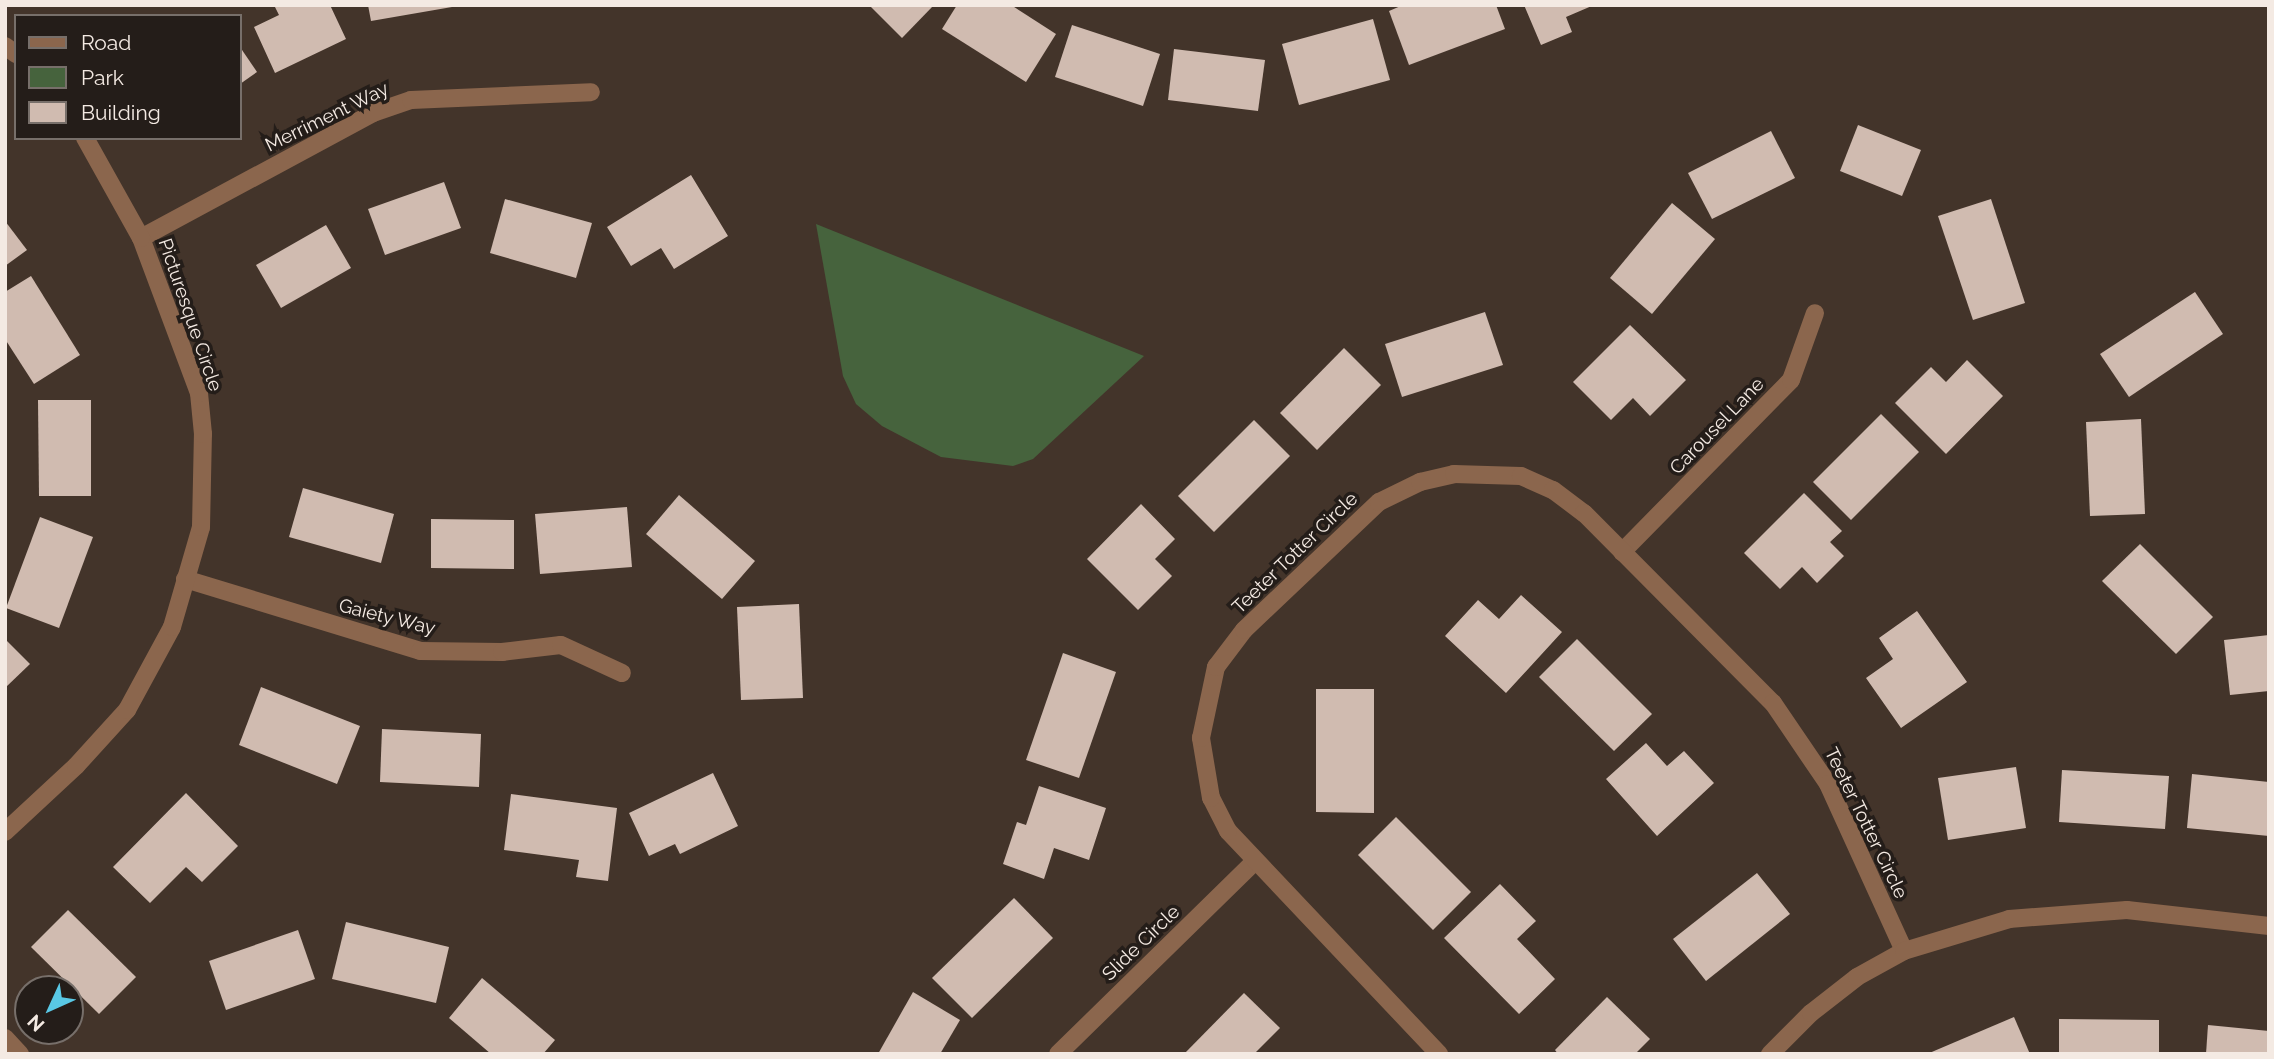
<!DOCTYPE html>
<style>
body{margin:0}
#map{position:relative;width:2274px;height:1059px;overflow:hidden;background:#43342a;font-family:Raleway,sans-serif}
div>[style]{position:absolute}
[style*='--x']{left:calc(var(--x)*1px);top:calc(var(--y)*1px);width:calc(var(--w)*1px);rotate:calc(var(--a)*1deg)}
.green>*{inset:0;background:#46633d}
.building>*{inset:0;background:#d0bbb0}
.street>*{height:18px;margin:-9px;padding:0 9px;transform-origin:9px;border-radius:9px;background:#8b664d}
span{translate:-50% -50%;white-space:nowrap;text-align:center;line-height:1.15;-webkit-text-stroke:7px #241d19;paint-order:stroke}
.street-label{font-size:19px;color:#f4eae3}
.frame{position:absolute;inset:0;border:7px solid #f4eae3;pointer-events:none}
.legend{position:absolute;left:14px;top:14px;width:228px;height:126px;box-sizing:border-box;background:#241d19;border:2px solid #776f6a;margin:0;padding:9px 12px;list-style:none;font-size:21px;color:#f4eae3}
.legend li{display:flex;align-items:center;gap:14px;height:35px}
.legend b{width:35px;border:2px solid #776f6a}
.north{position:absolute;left:14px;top:975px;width:70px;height:70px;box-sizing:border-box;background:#241d19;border:2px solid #776f6a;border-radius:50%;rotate:225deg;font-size:19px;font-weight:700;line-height:28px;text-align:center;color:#f4eae3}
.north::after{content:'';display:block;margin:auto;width:24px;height:32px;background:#59c8e5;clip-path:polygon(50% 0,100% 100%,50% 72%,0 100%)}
</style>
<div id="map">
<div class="green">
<div style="clip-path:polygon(816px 224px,1144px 356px,1033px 459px,1013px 466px,941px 457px,882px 426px,856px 404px,843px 376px)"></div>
</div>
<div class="building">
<div style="clip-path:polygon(274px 5px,330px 5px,346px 39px,275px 73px,254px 27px,279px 15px)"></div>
<div style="clip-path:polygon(368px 5px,451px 5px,452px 7px,371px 21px)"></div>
<div style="clip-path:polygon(869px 5px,934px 5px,902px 38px)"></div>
<div style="clip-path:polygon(957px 5px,1011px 5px,1056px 34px,1026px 82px,942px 29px)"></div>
<div style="clip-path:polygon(1403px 5px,1496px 5px,1505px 29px,1409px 65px,1389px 11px)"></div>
<div style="clip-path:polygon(1524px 5px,1594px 5px,1566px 17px,1572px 32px,1541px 45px)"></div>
<div style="clip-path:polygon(1373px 19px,1390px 80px,1299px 105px,1282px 44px)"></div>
<div style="clip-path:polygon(1072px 25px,1160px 54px,1143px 106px,1055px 77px)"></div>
<div style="clip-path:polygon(240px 47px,257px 72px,240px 84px)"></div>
<div style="clip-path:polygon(1174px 49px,1265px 60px,1258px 111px,1168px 100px)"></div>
<div style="clip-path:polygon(1858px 125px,1921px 150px,1902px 196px,1840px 171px)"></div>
<div style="clip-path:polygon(1771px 131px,1795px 178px,1712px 219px,1688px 173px)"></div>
<div style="clip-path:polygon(691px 175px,728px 236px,674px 269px,661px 248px,631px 266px,607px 227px)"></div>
<div style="clip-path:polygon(444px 182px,461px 228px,385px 255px,368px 209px)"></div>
<div style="clip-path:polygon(505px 199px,592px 223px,576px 278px,490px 253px)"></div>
<div style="clip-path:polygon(1991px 199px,2025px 303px,1973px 320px,1938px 216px)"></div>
<div style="clip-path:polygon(1672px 203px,1715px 239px,1652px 314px,1610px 278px)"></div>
<div style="clip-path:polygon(5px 221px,27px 250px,5px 266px)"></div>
<div style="clip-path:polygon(326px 225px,351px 268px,281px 308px,256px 265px)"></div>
<div style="clip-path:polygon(31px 276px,80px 355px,34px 384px,5px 339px,5px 292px)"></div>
<div style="clip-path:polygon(2195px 292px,2223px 334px,2129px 397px,2100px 354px)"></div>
<div style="clip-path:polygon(1485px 312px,1503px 365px,1402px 397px,1385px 344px)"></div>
<div style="clip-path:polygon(1630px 325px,1686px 380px,1650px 416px,1633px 398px,1611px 420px,1573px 382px)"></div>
<div style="clip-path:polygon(1344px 348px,1381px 385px,1317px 450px,1280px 413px)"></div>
<div style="clip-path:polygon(1967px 360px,2003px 396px,1946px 454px,1895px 403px,1931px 367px,1946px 382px)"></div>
<div style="clip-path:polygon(38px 400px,91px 400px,91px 496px,39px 496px)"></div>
<div style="clip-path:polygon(1881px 414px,1919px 452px,1851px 520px,1813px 482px)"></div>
<div style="clip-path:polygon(2141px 419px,2145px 514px,2090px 516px,2086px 422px)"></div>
<div style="clip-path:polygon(1254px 420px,1290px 456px,1214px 532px,1178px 496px)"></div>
<div style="clip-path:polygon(303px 488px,394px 514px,381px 563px,289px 537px)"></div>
<div style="clip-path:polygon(1804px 493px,1842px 531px,1830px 542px,1844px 556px,1817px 583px,1802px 567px,1780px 589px,1744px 553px)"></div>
<div style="clip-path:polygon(679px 495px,755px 561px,722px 599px,646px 534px)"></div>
<div style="clip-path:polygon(1141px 504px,1175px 539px,1155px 559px,1172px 576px,1138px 610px,1087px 559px)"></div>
<div style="clip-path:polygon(627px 507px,632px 567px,540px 574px,535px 514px)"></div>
<div style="clip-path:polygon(40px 517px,93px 537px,59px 628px,6px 608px)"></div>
<div style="clip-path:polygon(431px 519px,514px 520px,514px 569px,431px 568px)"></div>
<div style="clip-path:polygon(2140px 544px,2213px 617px,2176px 654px,2102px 581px)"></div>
<div style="clip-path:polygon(1521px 595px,1562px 632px,1506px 693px,1445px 636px,1478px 600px,1499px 619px)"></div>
<div style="clip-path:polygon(799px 604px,803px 698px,741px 700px,737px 607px)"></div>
<div style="clip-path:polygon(1917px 611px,1967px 682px,1901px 728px,1866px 678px,1893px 659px,1879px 638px)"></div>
<div style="clip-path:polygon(2269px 635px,2269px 691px,2230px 695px,2224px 640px)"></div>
<div style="clip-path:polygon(5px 639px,30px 664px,5px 688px)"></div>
<div style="clip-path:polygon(1577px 639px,1652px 714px,1614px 751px,1539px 677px)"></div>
<div style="clip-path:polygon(1063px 653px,1116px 672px,1079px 778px,1026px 760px)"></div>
<div style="clip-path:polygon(261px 687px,360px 726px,337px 784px,239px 745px)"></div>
<div style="clip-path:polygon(1316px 689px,1374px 689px,1374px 813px,1316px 812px)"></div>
<div style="clip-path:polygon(382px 729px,481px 734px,479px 787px,380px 782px)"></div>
<div style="clip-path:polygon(1646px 743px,1667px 766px,1684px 751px,1714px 783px,1657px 836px,1606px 779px)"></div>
<div style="clip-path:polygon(2016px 767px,2026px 828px,1948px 840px,1938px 778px)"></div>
<div style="clip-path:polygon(2062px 770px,2169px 776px,2165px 829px,2059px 822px)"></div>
<div style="clip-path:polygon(713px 773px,738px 826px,680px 854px,675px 844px,649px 856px,629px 813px)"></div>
<div style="clip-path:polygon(2192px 774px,2269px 782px,2269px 836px,2187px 828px)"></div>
<div style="clip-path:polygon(1039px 786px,1106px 808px,1089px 860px,1054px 848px,1044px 879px,1003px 864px,1017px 822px,1026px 825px)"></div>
<div style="clip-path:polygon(186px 793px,238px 846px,202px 882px,186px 867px,150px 903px,113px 867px)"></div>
<div style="clip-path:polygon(511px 794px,617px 808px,608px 881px,576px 877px,579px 860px,504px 850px)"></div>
<div style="clip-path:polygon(1396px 817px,1471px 892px,1433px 930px,1358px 855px)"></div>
<div style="clip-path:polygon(1757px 873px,1790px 914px,1706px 981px,1673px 939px)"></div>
<div style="clip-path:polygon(1500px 884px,1536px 921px,1517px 939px,1555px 979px,1519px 1014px,1444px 938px)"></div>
<div style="clip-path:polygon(1014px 898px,1053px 938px,972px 1018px,932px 978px)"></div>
<div style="clip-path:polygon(68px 910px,136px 977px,99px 1014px,31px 947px)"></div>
<div style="clip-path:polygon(346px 922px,449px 947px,436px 1003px,332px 979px)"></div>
<div style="clip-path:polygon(298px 930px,315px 979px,226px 1010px,209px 961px)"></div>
<div style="clip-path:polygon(482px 978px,555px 1040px,543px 1054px,491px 1054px,449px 1018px)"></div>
<div style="clip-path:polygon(913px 992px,960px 1020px,940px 1054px,878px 1054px)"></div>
<div style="clip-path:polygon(1244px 993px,1280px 1028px,1254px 1054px,1184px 1054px)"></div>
<div style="clip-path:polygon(1607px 997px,1650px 1039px,1635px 1054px,1558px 1054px,1555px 1050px)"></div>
<div style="clip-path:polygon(2014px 1017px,2030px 1054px,1927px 1054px)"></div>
<div style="clip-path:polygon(2059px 1019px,2159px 1020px,2159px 1054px,2059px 1054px)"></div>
<div style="clip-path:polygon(2208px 1025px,2269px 1031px,2269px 1054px,2206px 1054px)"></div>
</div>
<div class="street">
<div style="--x:5;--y:46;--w:14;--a:36"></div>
<div style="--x:141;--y:238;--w:264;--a:-28.3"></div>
<div style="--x:373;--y:113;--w:40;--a:-18.9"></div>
<div style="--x:411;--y:100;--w:180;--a:-2.5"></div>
<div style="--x:1622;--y:552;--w:241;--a:-45.5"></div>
<div style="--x:1791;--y:380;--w:71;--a:-70.3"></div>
<div style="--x:185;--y:579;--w:246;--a:17"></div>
<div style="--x:420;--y:651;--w:82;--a:0.7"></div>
<div style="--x:502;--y:652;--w:59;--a:-6.8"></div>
<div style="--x:561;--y:645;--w:67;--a:24.7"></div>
<div style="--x:5;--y:832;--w:97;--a:-42.9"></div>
<div style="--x:76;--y:766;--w:76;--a:-47.7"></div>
<div style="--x:127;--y:710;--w:94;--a:-61.5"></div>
<div style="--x:172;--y:627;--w:104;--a:-73.8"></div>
<div style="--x:201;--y:527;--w:93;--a:-88.8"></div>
<div style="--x:203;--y:434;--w:41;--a:-95.6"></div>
<div style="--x:199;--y:393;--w:165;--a:-110.5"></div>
<div style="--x:141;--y:238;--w:115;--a:-119.2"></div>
<div style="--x:5;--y:1038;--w:22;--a:47"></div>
<div style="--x:1058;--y:1054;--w:273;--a:-44.4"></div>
<div style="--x:1439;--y:1054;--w:307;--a:-133.4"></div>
<div style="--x:1228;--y:831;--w:37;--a:-117"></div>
<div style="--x:1211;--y:798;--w:61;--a:-99.5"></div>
<div style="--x:1201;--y:738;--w:73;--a:-78.1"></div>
<div style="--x:1216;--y:667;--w:46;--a:-52.9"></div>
<div style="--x:1244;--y:630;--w:186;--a:-43.5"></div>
<div style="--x:1379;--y:502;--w:46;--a:-26"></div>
<div style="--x:1420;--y:482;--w:35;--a:-13"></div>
<div style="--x:1454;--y:474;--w:67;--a:1.7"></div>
<div style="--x:1521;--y:476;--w:35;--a:24"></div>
<div style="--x:1553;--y:490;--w:39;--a:37"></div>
<div style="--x:1584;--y:513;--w:268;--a:45.2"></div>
<div style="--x:1773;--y:703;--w:98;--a:55.8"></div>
<div style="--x:1828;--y:784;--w:183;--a:65.5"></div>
<div style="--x:1770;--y:1054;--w:58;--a:-45"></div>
<div style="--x:1811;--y:1013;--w:58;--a:-38"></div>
<div style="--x:1857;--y:977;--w:54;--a:-29"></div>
<div style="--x:1904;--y:951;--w:110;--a:-16.9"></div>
<div style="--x:2009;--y:919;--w:118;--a:-4.4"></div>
<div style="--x:2127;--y:910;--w:143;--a:6.4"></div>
</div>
<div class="street-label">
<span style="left:327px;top:117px;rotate:-26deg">Merriment Way</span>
<span style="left:190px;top:315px;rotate:71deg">Picturesque Circle</span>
<span style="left:1717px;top:426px;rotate:-46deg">Carousel Lane</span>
<span style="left:1295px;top:553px;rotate:-44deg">Teeter Totter Circle</span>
<span style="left:387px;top:617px;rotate:14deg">Gaiety Way</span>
<span style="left:1866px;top:823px;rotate:64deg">Teeter Totter Circle</span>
<span style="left:1141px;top:943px;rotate:-44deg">Slide Circle</span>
</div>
<div class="frame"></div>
<ul class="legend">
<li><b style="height:9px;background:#8b664d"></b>Road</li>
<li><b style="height:19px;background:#46633d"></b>Park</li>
<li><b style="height:19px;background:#d0bbb0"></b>Building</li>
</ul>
<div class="north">N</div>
</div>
